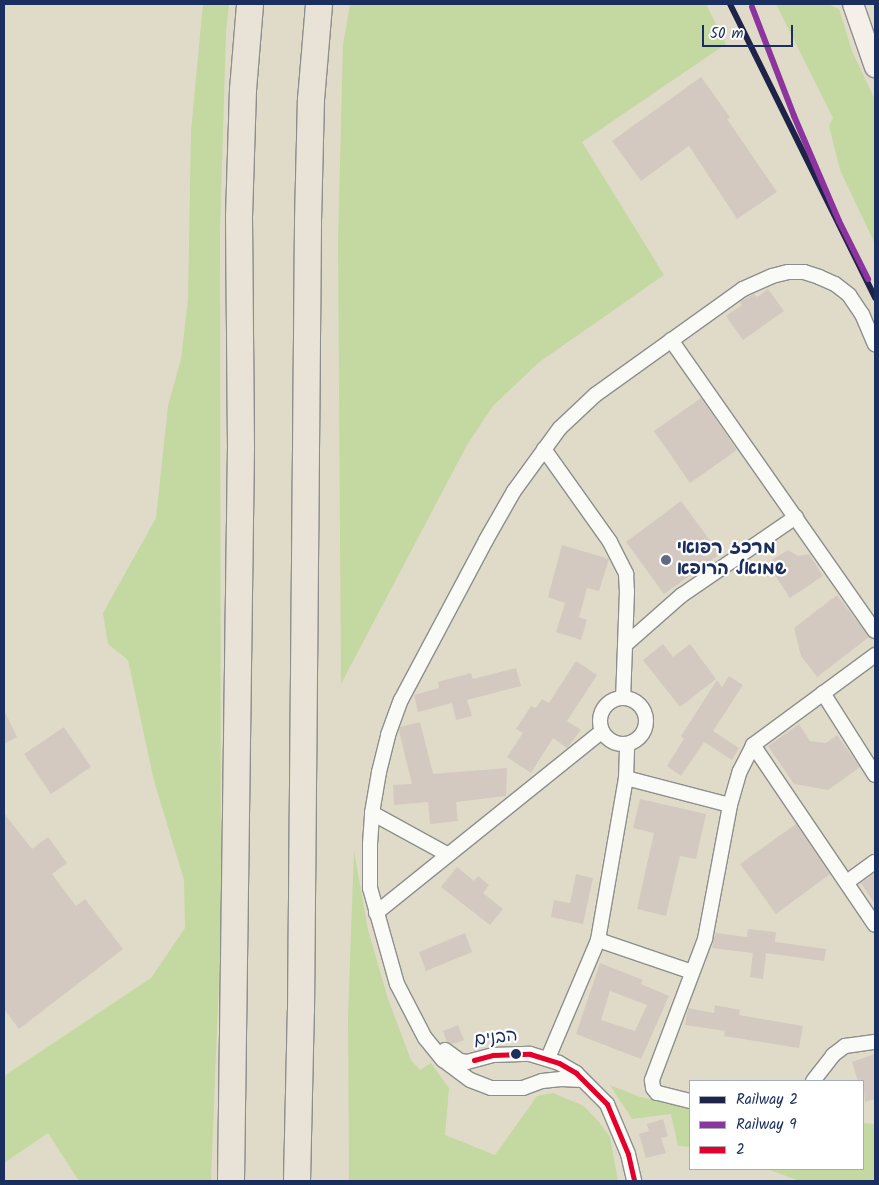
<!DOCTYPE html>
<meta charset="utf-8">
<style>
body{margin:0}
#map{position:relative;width:879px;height:1185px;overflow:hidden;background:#dfdbc8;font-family:Kalam,"Playpen Sans Hebrew",sans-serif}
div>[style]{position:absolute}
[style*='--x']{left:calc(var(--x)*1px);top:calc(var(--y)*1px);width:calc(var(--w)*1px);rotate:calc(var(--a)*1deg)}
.green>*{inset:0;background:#c4d8a1}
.building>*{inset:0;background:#d4c9c0}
.roads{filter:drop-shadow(1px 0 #8d8f8d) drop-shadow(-1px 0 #8d8f8d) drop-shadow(0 1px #8d8f8d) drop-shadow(0 -1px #8d8f8d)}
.minor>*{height:14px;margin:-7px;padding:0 7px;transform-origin:7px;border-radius:7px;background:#fafaf7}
.minor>.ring{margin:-7px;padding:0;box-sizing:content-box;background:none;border:14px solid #fafaf7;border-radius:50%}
.secondary>*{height:20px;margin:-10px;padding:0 10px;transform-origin:10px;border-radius:10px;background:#f4f0e9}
.motorway>*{height:26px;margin:-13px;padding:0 13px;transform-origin:13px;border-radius:13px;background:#e9e2d6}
.bus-1>*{height:5px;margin:-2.5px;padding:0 2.5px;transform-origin:2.5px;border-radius:2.5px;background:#e4002b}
.rail-1>*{height:6px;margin:-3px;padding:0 3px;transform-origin:3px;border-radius:3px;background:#1f234a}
.rail-2>*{height:6px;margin:-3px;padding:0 3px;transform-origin:3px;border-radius:3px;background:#8d359f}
.dots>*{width:14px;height:14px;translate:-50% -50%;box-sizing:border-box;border:2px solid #fff;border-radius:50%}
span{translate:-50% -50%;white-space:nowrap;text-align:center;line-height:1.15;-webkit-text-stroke:4.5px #fff;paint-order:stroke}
.poi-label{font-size:18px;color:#1b2f5e;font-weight:700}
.left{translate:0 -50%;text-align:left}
.street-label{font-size:18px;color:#1b2f5e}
.frame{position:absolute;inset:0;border:5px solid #1b2f5e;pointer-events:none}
.legend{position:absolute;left:689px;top:1080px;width:175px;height:90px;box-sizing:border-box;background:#fff;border:1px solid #a4acbf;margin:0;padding:6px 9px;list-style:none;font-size:15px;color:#1b2f5e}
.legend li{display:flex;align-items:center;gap:10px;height:25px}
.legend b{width:25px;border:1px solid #a4acbf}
.scale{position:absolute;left:702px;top:25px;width:91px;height:22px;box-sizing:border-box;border:2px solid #1b2f5e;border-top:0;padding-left:6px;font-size:15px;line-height:18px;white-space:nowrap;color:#1b2f5e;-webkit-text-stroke:4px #fff;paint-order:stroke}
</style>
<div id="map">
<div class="green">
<div style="clip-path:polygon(203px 4px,229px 4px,226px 32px,220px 231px,221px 927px,211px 1181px,79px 1181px,48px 1133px,4px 1163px,4px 1076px,151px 978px,185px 928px,184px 880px,154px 781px,128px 660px,108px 644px,103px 613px,156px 518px,168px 406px,181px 359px,188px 299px,191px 131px)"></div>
<div style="clip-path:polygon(350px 4px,706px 4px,726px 44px,582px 142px,664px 275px,538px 363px,493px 406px,467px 445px,341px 684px,338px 240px,343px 45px)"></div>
<div style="clip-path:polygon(776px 4px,828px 4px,839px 9px,852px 51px,875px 100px,875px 244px,840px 170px,829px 126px,833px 118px)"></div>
<div style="clip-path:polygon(354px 851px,368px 930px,388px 999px,411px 1060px,420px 1070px,431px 1063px,449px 1088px,445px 1135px,495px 1155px,537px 1096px,553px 1093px,584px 1106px,599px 1122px,610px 1137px,618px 1181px,349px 1181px,348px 1015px)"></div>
<div style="clip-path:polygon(610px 1085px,640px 1097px,690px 1107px,690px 1147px,678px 1146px,671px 1114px,632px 1119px)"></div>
<div style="clip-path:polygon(863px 1123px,875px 1124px,875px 1181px,800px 1181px,767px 1169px,863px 1169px)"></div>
</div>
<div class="building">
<div style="clip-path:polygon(701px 77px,730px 117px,727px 119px,777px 192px,737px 219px,689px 146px,641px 181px,612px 141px)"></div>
<div style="clip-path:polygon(768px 289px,784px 311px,743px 340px,726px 316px,742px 305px,740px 302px,748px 297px,754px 294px,757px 297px)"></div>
<div style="clip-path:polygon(701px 398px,737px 450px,690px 483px,654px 431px)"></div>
<div style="clip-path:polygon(681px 501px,720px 554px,664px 594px,626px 542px)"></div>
<div style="clip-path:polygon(562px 545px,609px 559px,599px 591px,587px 588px,579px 617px,587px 620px,581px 640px,556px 632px,565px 603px,548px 597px)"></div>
<div style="clip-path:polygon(788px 550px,798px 556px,809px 554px,823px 576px,790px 598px,767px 563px)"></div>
<div style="clip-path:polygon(837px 595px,869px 637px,817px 677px,801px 656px,794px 628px)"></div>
<div style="clip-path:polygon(663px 644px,673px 657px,690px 644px,716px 679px,680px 707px,643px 660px)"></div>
<div style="clip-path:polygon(576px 661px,597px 675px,567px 721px,581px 730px,567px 748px,553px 738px,531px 773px,507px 757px,523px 733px,516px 729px,531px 706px,536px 708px,542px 699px,549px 703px)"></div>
<div style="clip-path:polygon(516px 668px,521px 686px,467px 700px,472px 716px,456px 720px,452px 703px,418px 712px,414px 695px,439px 688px,438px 682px,471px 673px,473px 679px)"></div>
<div style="clip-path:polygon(729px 676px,743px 685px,713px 731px,739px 748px,732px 760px,704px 742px,681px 776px,667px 766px,684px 739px,681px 736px,717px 680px,722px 687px)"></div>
<div style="clip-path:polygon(4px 710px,17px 737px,4px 744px)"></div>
<div style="clip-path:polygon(420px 722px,433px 774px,507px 768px,506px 796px,456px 802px,458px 821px,430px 824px,428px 802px,394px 805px,393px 785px,412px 784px,399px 731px,400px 727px)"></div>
<div style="clip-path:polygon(799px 724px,810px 741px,826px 743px,837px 735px,860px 767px,828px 790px,794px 784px,768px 746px)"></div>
<div style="clip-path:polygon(64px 727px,91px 767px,51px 794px,24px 754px)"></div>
<div style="clip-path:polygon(640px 799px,706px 814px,696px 859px,680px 856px,666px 916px,637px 909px,654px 833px,633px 828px)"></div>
<div style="clip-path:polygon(4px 813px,32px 849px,48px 837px,67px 863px,52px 874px,76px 906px,85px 899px,123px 949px,19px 1029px,4px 1009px)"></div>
<div style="clip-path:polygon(796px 824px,830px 874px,776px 914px,740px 864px)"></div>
<div style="clip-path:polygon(457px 867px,474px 881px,478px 876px,489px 885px,483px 893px,503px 909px,490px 925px,441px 887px)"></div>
<div style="clip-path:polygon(875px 873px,875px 904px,861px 883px)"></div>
<div style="clip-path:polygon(576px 874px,593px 878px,583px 924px,551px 917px,554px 900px,570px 903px)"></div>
<div style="clip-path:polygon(748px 929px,776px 932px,775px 942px,826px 949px,824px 961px,766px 953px,763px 979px,750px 977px,753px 953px,712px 948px,715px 933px,747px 937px)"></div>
<div style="clip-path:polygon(465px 933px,472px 952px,426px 971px,419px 952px)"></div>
<div style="clip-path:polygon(evenodd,600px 963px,643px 980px,641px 984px,669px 996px,641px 1059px,576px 1034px,600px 963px,610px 991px,647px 1005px,635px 1031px,601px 1020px,610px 991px)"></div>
<div style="clip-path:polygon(715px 1005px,740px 1010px,739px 1015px,803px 1026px,799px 1048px,724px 1036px,725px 1031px,685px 1025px,688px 1008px,714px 1013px)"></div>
<div style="clip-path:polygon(458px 1025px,464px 1040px,453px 1044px,447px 1042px,443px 1031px)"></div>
<div style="clip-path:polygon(875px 1054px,875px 1099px,865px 1102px,863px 1081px,858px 1081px,852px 1062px)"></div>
<div style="clip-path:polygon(663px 1119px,668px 1136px,661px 1138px,666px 1153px,646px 1158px,639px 1134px,649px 1131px,647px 1124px)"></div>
</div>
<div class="roads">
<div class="minor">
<div style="--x:671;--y:340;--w:355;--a:55"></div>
<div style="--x:544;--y:449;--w:114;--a:54.6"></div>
<div style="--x:610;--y:542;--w:36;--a:63"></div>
<div style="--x:626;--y:574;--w:17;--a:87"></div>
<div style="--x:627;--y:591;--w:107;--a:92.1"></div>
<div style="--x:625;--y:645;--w:76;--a:-41.3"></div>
<div style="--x:682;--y:595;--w:138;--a:-34.4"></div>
<div style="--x:823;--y:693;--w:97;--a:57.6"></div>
<div class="ring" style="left:600px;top:698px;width:32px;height:32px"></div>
<div style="--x:753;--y:745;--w:217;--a:55.9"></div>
<div style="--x:626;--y:778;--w:107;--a:14.6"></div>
<div style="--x:372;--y:813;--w:85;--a:28.7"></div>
<div style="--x:847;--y:882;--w:34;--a:-36"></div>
<div style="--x:376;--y:913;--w:290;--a:-38.8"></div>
<div style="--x:598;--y:940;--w:99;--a:18.8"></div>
<div style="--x:445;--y:1050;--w:19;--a:36"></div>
<div style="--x:460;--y:1061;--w:7;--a:8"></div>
<div style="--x:467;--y:1062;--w:27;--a:-15"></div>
<div style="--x:493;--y:1055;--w:37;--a:-2"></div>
<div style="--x:530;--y:1054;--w:30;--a:17"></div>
<div style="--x:559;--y:1063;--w:20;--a:30"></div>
<div style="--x:576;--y:1073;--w:44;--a:45"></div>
<div style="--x:607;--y:1104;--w:54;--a:67.2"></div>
<div style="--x:628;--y:1154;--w:28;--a:77"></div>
<div style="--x:548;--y:1058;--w:128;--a:-67"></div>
<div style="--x:598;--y:940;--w:164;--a:-80.2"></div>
<div style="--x:626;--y:778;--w:34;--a:-88"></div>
<div style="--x:582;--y:1080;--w:21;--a:-177"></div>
<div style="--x:561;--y:1079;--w:19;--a:174"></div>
<div style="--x:542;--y:1081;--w:20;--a:160"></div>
<div style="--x:523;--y:1088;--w:32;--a:180"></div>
<div style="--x:491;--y:1088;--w:22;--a:-159"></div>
<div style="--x:470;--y:1080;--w:34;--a:-143"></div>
<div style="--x:443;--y:1060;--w:28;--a:-129"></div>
<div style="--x:425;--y:1038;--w:61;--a:-117.4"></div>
<div style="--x:397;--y:984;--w:100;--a:-105.7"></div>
<div style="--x:370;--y:888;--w:44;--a:-90"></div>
<div style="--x:370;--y:844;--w:31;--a:-86"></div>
<div style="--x:372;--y:813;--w:42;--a:-80.3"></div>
<div style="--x:379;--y:772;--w:38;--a:-76"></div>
<div style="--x:388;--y:735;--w:37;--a:-70"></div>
<div style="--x:401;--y:700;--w:181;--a:-62"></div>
<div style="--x:486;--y:540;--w:56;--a:-60.3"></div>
<div style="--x:514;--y:491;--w:78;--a:-53.9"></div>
<div style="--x:560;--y:428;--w:48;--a:-43.3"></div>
<div style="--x:595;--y:395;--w:182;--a:-35.6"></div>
<div style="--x:743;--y:289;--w:32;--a:-24"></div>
<div style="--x:772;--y:276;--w:16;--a:-14"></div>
<div style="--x:788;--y:272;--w:16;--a:0"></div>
<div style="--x:804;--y:272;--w:16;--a:18"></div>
<div style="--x:819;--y:277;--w:17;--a:24"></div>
<div style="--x:835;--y:284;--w:18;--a:38"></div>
<div style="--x:849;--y:295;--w:23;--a:56"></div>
<div style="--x:862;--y:314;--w:33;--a:67"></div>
<div style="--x:813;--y:1081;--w:33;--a:-52"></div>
<div style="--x:833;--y:1055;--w:15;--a:-37"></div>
<div style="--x:845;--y:1046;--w:30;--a:-8"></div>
<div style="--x:690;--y:1101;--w:34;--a:-166"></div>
<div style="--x:657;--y:1093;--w:6;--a:-129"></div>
<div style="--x:653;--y:1088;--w:8;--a:-97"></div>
<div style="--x:652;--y:1080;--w:151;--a:-69.4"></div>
<div style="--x:705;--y:939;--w:136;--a:-79.4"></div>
<div style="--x:730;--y:805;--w:35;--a:-74"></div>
<div style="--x:740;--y:771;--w:29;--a:-63"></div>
<div style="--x:753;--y:745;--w:152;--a:-36.4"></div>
</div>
<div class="secondary">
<div style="--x:853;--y:4;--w:67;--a:70.8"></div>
</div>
<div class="motorway">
<div style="--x:231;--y:1181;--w:734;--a:-89.22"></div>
<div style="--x:241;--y:447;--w:230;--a:-90.5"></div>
<div style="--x:239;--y:217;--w:127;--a:-88.2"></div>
<div style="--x:243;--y:90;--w:86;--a:-85.3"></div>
<div style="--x:297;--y:1181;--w:170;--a:-88.7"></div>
<div style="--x:301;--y:1011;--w:790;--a:-89.49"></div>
<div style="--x:308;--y:221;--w:121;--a:-88.6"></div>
<div style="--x:311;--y:100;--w:96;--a:-85.2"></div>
</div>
</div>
<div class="bus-1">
<div style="--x:474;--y:1060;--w:20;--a:-15"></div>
<div style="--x:493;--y:1055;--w:37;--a:-2"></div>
<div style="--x:530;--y:1054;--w:30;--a:17"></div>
<div style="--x:559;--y:1063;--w:20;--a:30"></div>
<div style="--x:576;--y:1073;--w:44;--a:45"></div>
<div style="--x:607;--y:1104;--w:54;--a:67.2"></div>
<div style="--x:628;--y:1154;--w:28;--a:77"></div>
</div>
<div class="rail-1">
<div style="--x:730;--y:4;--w:328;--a:63.7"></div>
</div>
<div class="rail-2">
<div style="--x:752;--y:7;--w:117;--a:68.9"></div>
<div style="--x:794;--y:116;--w:114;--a:66.8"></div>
<div style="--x:839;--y:221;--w:65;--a:63.4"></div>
</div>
<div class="dots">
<div style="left:666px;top:560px;background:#606b83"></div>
<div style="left:516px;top:1054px;background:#1b2f5e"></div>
</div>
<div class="poi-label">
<span class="left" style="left:677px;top:560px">מרכז רפואי<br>שמואל הרופא</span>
</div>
<div class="street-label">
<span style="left:496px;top:1039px;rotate:-7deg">הבנים</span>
</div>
<div class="frame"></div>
<ul class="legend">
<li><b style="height:6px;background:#1f234a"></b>Railway 2</li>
<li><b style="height:6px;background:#8d359f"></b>Railway 9</li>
<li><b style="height:6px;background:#e4002b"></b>2</li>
</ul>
<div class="scale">50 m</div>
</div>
